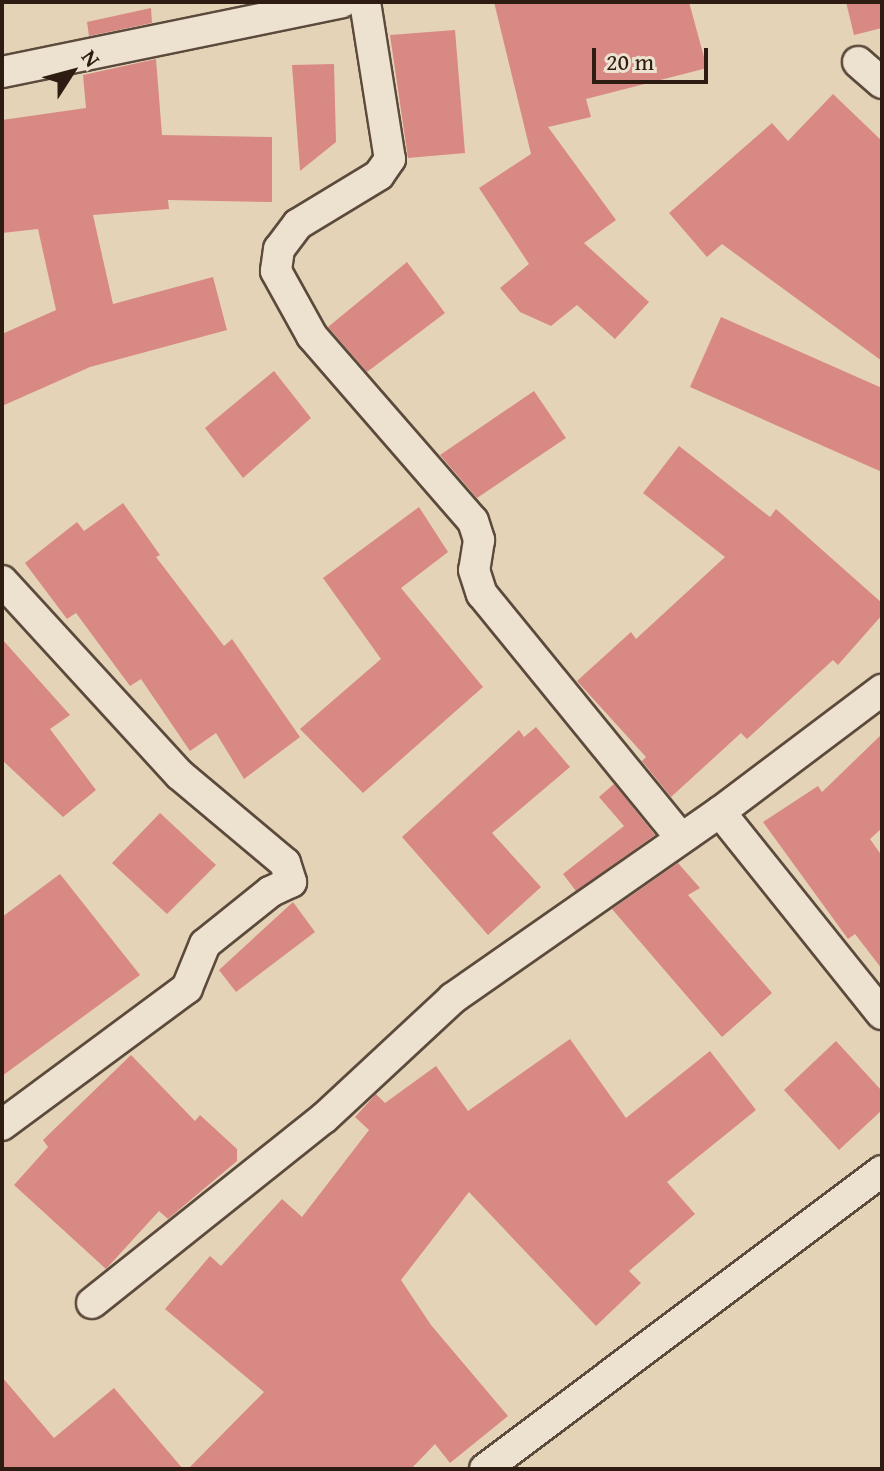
<!DOCTYPE html>
<style>
body{margin:0}
#map{position:relative;width:884px;height:1471px;overflow:hidden;background:#e4d3b7;font-family:"Gentium Book Plus",serif}
div>[style]{position:absolute}
[style*='--x']{left:calc(var(--x)*1px);top:calc(var(--y)*1px);width:calc(var(--w)*1px);rotate:calc(var(--a)*1deg)}
.building>*{inset:0;background:#d98983}
.roads{filter:drop-shadow(2px 0 #5c4a3c) drop-shadow(-2px 0 #5c4a3c) drop-shadow(0 2px #5c4a3c) drop-shadow(0 -2px #5c4a3c)}
.street>*{height:30px;margin:-15px;padding:0 15px;transform-origin:15px;border-radius:15px;background:#ede2d0}
span{translate:-50% -50%;white-space:nowrap;text-align:center;line-height:1.15;-webkit-text-stroke:7px #ede2d0;paint-order:stroke}
.frame{position:absolute;inset:0;border:4px solid #2e1c13;pointer-events:none}
.north{position:absolute;left:32px;top:32px;width:80px;height:80px;-webkit-text-stroke:6px #ede2d0;paint-order:stroke;rotate:54deg;font-size:22px;font-weight:700;line-height:32px;text-align:center;color:#2e1c13}
.north::after{content:'';display:block;margin:auto;width:28px;height:36px;background:#2e1c13;clip-path:polygon(50% 0,100% 100%,50% 72%,0 100%)}
.scale{position:absolute;left:592px;top:48px;width:116px;height:36px;box-sizing:border-box;border:4px solid #2e1c13;border-top:0;padding-left:10px;font-size:24px;line-height:28px;white-space:nowrap;color:#2e1c13;-webkit-text-stroke:6px #ede2d0;paint-order:stroke}
</style>
<div id="map">
<div class="building">
<div style="clip-path:polygon(494px 2px,689px 2px,707px 68px,586px 99px,591px 117px,548px 127px,616px 220px,584px 243px,649px 302px,615px 339px,577px 305px,551px 326px,520px 312px,500px 288px,529px 264px,479px 188px,531px 154px)"></div>
<div style="clip-path:polygon(846px 2px,882px 2px,882px 28px,854px 35px)"></div>
<div style="clip-path:polygon(151px 8px,152px 23px,89px 36px,87px 22px)"></div>
<div style="clip-path:polygon(455px 30px,465px 153px,408px 158px,390px 35px)"></div>
<div style="clip-path:polygon(156px 59px,162px 135px,272px 137px,272px 202px,168px 200px,169px 209px,93px 215px,113px 304px,213px 277px,227px 330px,90px 367px,2px 406px,2px 334px,56px 310px,38px 229px,2px 233px,2px 120px,86px 108px,83px 75px)"></div>
<div style="clip-path:polygon(334px 64px,336px 142px,300px 171px,292px 65px)"></div>
<div style="clip-path:polygon(833px 94px,882px 141px,882px 361px,722px 244px,707px 257px,669px 213px,772px 123px,788px 141px)"></div>
<div style="clip-path:polygon(407px 262px,445px 313px,367px 372px,328px 327px)"></div>
<div style="clip-path:polygon(721px 317px,882px 388px,882px 472px,690px 387px)"></div>
<div style="clip-path:polygon(274px 371px,311px 418px,243px 478px,205px 428px)"></div>
<div style="clip-path:polygon(534px 391px,566px 438px,477px 498px,440px 455px)"></div>
<div style="clip-path:polygon(679px 446px,770px 517px,776px 509px,882px 603px,882px 615px,838px 665px,833px 660px,747px 739px,741px 733px,671px 797px,642px 761px,646px 757px,577px 681px,631px 632px,636px 639px,725px 557px,643px 493px)"></div>
<div style="clip-path:polygon(123px 503px,160px 555px,156px 557px,224px 646px,232px 639px,300px 737px,244px 779px,216px 733px,190px 751px,141px 679px,130px 686px,76px 613px,67px 619px,25px 563px,77px 522px,84px 531px)"></div>
<div style="clip-path:polygon(419px 507px,448px 552px,401px 588px,483px 687px,363px 793px,300px 729px,381px 659px,323px 578px)"></div>
<div style="clip-path:polygon(2px 639px,70px 715px,50px 729px,96px 790px,63px 817px,2px 760px)"></div>
<div style="clip-path:polygon(536px 727px,570px 767px,492px 833px,541px 887px,488px 935px,402px 837px,519px 730px,524px 737px)"></div>
<div style="clip-path:polygon(882px 734px,882px 828px,870px 839px,882px 856px,882px 969px,855px 934px,848px 939px,763px 822px,818px 786px,822px 792px)"></div>
<div style="clip-path:polygon(614px 784px,655px 835px,576px 891px,563px 874px,624px 826px,599px 797px)"></div>
<div style="clip-path:polygon(160px 813px,216px 865px,167px 914px,112px 863px)"></div>
<div style="clip-path:polygon(678px 863px,700px 888px,688px 895px,772px 993px,722px 1037px,612px 909px)"></div>
<div style="clip-path:polygon(60px 874px,140px 975px,2px 1076px,2px 917px)"></div>
<div style="clip-path:polygon(293px 902px,315px 932px,236px 992px,219px 970px)"></div>
<div style="clip-path:polygon(570px 1039px,626px 1118px,710px 1051px,756px 1110px,667px 1182px,695px 1214px,629px 1271px,641px 1283px,596px 1326px,469px 1192px,401px 1280px,431px 1325px,508px 1416px,450px 1463px,435px 1444px,411px 1469px,188px 1469px,264px 1392px,165px 1309px,210px 1256px,221px 1266px,282px 1199px,302px 1217px,369px 1130px,355px 1117px,376px 1094px,385px 1103px,436px 1066px,468px 1111px)"></div>
<div style="clip-path:polygon(836px 1041px,882px 1091px,882px 1110px,839px 1150px,784px 1090px)"></div>
<div style="clip-path:polygon(131px 1055px,195px 1121px,200px 1115px,237px 1149px,237px 1161px,168px 1219px,159px 1211px,106px 1269px,14px 1185px,48px 1147px,43px 1140px)"></div>
<div style="clip-path:polygon(2px 1377px,54px 1438px,114px 1388px,183px 1469px,2px 1469px)"></div>
</div>
<div class="roads">
<div class="street">
<div style="--x:365;--y:2;--w:159;--a:81"></div>
<div style="--x:390;--y:159;--w:19;--a:125"></div>
<div style="--x:379;--y:175;--w:95;--a:148.8"></div>
<div style="--x:298;--y:224;--w:31;--a:127"></div>
<div style="--x:279;--y:249;--w:22;--a:98"></div>
<div style="--x:276;--y:271;--w:74;--a:61"></div>
<div style="--x:312;--y:336;--w:245;--a:49"></div>
<div style="--x:473;--y:521;--w:20;--a:72"></div>
<div style="--x:479;--y:540;--w:30;--a:99"></div>
<div style="--x:474;--y:570;--w:25;--a:72"></div>
<div style="--x:482;--y:594;--w:315;--a:50.8"></div>
<div style="--x:858;--y:62;--w:32;--a:41"></div>
<div style="--x:2;--y:72;--w:347;--a:-11.6"></div>
<div style="--x:2;--y:581;--w:263;--a:47.5"></div>
<div style="--x:180;--y:775;--w:137;--a:40"></div>
<div style="--x:285;--y:863;--w:20;--a:72"></div>
<div style="--x:291;--y:882;--w:23;--a:155"></div>
<div style="--x:270;--y:892;--w:83;--a:141.3"></div>
<div style="--x:205;--y:944;--w:48;--a:112.2"></div>
<div style="--x:187;--y:988;--w:230;--a:143.5"></div>
<div style="--x:720;--y:812;--w:259;--a:51.3"></div>
<div style="--x:92;--y:1303;--w:297;--a:-38.6"></div>
<div style="--x:324;--y:1118;--w:176;--a:-42.9"></div>
<div style="--x:453;--y:998;--w:325;--a:-34.9"></div>
<div style="--x:720;--y:812;--w:203;--a:-37"></div>
<div style="--x:485;--y:1469;--w:496;--a:-36.9"></div>
</div>
</div>
<div class="frame"></div>
<div class="north">N</div>
<div class="scale">20 m</div>
</div>
